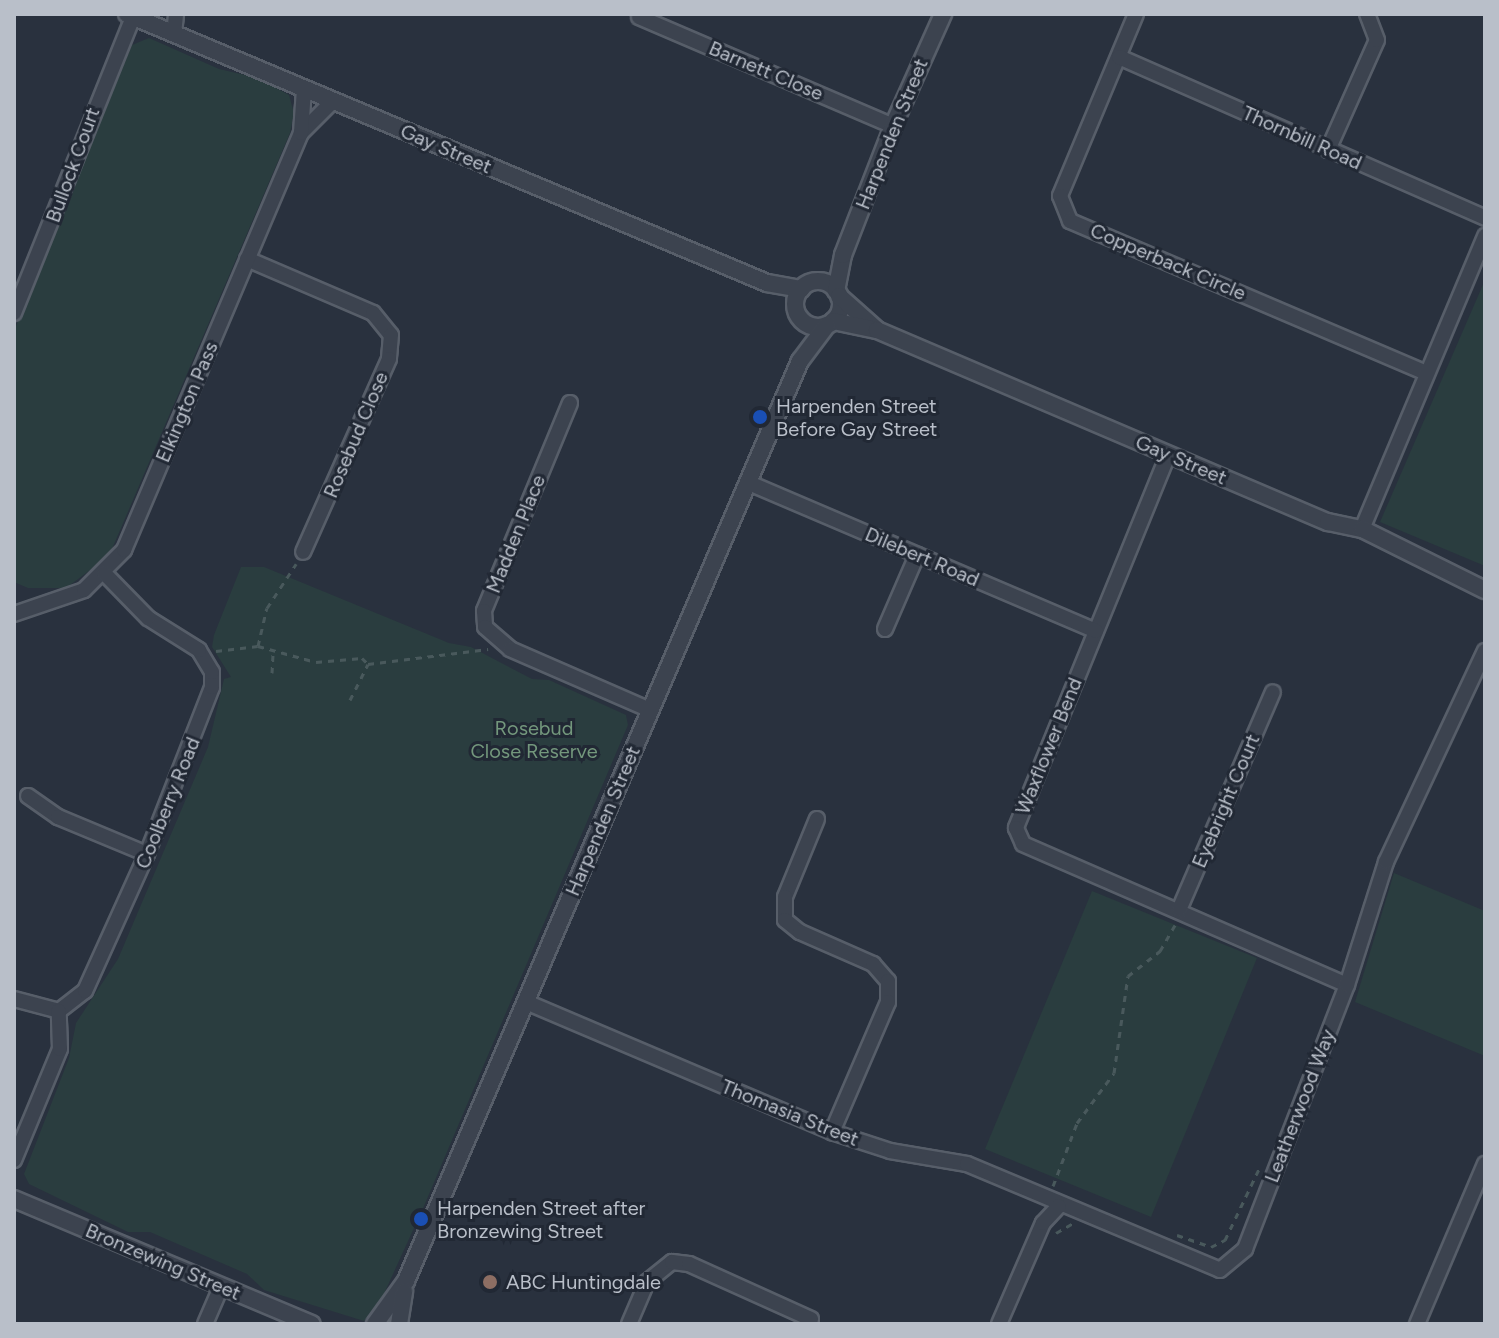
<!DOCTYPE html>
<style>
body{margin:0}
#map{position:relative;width:1499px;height:1338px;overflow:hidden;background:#29313e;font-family:Figtree,sans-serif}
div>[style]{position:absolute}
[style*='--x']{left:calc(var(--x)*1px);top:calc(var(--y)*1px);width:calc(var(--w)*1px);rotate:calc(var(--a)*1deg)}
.green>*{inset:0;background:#2a3d3f}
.path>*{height:3px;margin-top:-1.5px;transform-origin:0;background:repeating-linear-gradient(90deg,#49595c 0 6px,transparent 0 12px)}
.roads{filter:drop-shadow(2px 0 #575e69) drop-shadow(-2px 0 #575e69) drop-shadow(0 2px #575e69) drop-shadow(0 -2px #575e69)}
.minor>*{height:14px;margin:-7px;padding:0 7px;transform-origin:7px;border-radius:7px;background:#3c434f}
.tertiary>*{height:16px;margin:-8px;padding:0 8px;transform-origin:8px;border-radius:8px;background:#3c434f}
.tertiary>.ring{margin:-8px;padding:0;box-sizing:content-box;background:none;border:16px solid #3c434f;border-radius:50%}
.dots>*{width:22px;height:22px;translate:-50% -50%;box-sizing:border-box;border:4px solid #212834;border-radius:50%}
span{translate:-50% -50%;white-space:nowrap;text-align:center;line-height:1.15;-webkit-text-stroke:6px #212834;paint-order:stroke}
.street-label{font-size:20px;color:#b9bfc9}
.poi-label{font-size:20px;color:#b9bfc9}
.left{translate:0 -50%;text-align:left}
.park-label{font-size:20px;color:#73977c}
.frame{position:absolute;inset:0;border:16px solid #b9bfc9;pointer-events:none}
</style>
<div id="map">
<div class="green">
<div style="clip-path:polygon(149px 38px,219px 69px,258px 78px,289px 95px,294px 113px,290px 133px,109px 556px,66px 588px,28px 588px,14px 582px,14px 331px,132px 45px)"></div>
<div style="clip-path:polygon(1485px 280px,1485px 566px,1380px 522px)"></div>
<div style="clip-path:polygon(241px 567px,264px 567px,449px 643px,471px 647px,532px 679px,549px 680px,626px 715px,628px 725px,424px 1206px,383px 1296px,364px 1321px,264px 1290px,247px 1274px,150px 1232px,128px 1232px,29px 1184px,24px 1174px,69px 1058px,76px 1023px,118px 959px,208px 747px,224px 679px,231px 677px,212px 647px,214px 635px)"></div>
<div style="clip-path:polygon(1394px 873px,1485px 911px,1485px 1056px,1355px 1002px)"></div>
<div style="clip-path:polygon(1092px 891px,1257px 958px,1151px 1217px,985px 1149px)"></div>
</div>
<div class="path">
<div style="--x:258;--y:646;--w:39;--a:-77"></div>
<div style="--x:267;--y:608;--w:53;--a:-56.6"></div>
<div style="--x:216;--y:651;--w:42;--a:-6.8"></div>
<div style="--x:258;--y:646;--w:60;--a:15.4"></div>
<div style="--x:316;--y:662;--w:46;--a:-5"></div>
<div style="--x:362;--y:658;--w:8;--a:45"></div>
<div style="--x:368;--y:664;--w:121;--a:-7.1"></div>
<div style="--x:272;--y:673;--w:20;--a:-87"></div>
<div style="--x:350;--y:700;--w:40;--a:-63.4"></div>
<div style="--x:1053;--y:1186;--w:67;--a:-69.1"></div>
<div style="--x:1077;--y:1123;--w:62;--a:-53.5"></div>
<div style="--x:1114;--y:1073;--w:98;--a:-81.8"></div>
<div style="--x:1128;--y:976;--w:41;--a:-38"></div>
<div style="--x:1160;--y:951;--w:30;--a:-60"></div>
<div style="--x:1056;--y:1233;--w:20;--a:-30"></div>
<div style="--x:1177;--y:1235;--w:36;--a:19"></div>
<div style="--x:1211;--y:1247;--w:16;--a:-27"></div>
<div style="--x:1225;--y:1240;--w:81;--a:-64.4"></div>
</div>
<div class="roads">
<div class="minor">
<div style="--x:1136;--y:14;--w:197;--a:112.7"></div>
<div style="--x:1060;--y:196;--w:27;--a:68"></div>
<div style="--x:1070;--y:221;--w:388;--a:23.1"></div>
<div style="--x:639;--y:17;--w:276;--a:23.2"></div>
<div style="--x:174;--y:34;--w:20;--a:-84"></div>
<div style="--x:1119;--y:57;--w:400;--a:23.7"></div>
<div style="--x:301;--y:133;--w:45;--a:-45"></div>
<div style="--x:1328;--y:150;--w:120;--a:-66"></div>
<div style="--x:1377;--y:40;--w:28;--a:-111"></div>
<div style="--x:247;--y:259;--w:137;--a:23.2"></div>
<div style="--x:373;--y:313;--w:28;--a:51"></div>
<div style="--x:391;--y:335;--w:24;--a:95"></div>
<div style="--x:389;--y:359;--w:211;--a:114"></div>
<div style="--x:14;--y:313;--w:319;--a:-68.1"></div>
<div style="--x:570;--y:403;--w:225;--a:112.5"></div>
<div style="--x:484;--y:611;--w:16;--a:86"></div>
<div style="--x:485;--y:627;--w:33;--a:41"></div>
<div style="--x:510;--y:649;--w:153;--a:23.5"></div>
<div style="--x:1168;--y:455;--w:403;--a:112.2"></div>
<div style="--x:1016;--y:828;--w:17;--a:66"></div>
<div style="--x:1023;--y:844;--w:353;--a:23.5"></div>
<div style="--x:749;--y:483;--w:377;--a:23.1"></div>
<div style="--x:1362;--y:529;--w:318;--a:-67.2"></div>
<div style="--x:14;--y:614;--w:74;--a:-18.9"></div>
<div style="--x:84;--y:590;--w:57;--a:-45"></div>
<div style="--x:124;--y:550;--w:453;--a:-67"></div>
<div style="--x:301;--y:133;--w:44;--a:-86.1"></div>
<div style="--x:885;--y:629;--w:81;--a:-66.6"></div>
<div style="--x:28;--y:796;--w:37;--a:35"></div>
<div style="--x:58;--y:817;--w:96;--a:22.6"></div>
<div style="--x:817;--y:819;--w:84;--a:112.3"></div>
<div style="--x:785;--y:897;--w:23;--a:90"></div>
<div style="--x:785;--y:920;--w:19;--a:39"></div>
<div style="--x:800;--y:932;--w:80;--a:23.7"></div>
<div style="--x:873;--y:964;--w:23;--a:49"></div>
<div style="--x:888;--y:981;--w:21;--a:90"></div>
<div style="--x:888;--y:1002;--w:142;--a:113.3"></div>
<div style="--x:1179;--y:910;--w:237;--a:-66.7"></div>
<div style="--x:14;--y:999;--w:47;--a:14.9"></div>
<div style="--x:59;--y:1011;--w:33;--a:-38"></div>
<div style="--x:85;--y:991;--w:150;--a:-65.7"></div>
<div style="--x:147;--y:854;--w:179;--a:-68.7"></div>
<div style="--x:212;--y:687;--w:15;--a:-90"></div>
<div style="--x:212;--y:672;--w:26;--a:-121"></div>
<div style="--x:199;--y:650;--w:60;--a:-147.9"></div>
<div style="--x:148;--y:618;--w:62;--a:-134.3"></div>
<div style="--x:526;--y:1002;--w:332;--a:23"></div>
<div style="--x:832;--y:1132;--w:61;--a:18.1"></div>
<div style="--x:890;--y:1151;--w:78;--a:9.6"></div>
<div style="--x:967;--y:1164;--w:274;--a:22.7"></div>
<div style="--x:1220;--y:1270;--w:33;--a:-40"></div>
<div style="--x:1245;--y:1249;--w:283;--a:-68.9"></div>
<div style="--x:1347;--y:985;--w:129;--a:-72.4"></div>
<div style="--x:1386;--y:862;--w:233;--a:-64.9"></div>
<div style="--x:14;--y:1160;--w:120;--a:-67.5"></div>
<div style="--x:60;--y:1049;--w:38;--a:-92"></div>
<div style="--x:205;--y:1324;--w:40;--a:-66.6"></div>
<div style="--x:629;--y:1324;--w:46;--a:-66.8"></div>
<div style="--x:647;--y:1282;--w:32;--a:-39"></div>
<div style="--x:672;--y:1262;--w:17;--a:7"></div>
<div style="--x:689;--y:1264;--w:134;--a:24.3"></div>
<div style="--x:999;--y:1324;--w:110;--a:-66.5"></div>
<div style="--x:1043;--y:1223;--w:23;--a:-47"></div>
<div style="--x:1417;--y:1324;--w:174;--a:-67"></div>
</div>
<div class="tertiary">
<div style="--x:127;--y:14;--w:694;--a:22.8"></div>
<div style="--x:767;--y:283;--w:35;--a:10"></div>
<div class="ring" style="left:795px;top:281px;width:30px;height:30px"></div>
<div style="--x:836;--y:291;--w:37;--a:-79"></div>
<div style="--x:843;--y:255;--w:138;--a:-68.8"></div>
<div style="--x:893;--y:126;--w:123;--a:-65.9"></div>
<div style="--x:839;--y:296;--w:50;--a:41.7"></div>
<div style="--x:833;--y:321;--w:45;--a:11.6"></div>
<div style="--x:877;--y:330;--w:490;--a:23.1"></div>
<div style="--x:1328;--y:522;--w:35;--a:12"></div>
<div style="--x:1362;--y:529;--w:137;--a:26.4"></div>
<div style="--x:14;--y:1199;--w:323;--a:22.8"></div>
<div style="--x:375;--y:1324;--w:53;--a:-54.2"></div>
<div style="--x:406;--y:1281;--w:1001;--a:-66.82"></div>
<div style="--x:800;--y:361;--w:45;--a:-53.1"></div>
<div style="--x:399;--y:1324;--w:33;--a:-81"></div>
</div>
</div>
<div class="dots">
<div style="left:760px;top:417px;background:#1a4fb4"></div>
<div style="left:421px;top:1219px;background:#1a4fb4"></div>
<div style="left:490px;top:1282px;background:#8d6e63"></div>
</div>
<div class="street-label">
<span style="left:766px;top:71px;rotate:23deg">Barnett Close</span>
<span style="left:892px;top:134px;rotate:-68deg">Harpenden Street</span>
<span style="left:1302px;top:138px;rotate:24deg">Thornbill Road</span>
<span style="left:446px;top:149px;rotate:23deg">Gay Street</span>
<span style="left:73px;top:165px;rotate:-70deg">Bullock Court</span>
<span style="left:1168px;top:262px;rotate:23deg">Copperback Circle</span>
<span style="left:187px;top:402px;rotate:-67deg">Elkington Pass</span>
<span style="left:356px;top:435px;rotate:-67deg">Rosebud Close</span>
<span style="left:1181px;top:460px;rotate:23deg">Gay Street</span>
<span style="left:516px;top:534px;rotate:-68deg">Madden Place</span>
<span style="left:922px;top:557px;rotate:23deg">Dilebert Road</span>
<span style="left:1049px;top:746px;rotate:-68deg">Waxflower Bend</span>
<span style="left:1226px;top:801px;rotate:-67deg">Eyebright Court</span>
<span style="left:168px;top:803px;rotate:-68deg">Coolberry Road</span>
<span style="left:603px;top:821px;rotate:-67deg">Harpenden Street</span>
<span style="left:1300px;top:1106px;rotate:-69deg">Leatherwood Way</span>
<span style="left:790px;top:1113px;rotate:22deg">Thomasia Street</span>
<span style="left:163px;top:1262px;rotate:23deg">Bronzewing Street</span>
</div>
<div class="poi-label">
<span class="left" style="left:776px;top:418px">Harpenden Street<br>Before Gay Street</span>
<span class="left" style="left:437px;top:1220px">Harpenden Street after<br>Bronzewing Street</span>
<span class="left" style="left:506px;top:1282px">ABC Huntingdale</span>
</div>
<div class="park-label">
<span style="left:534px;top:740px">Rosebud<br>Close Reserve</span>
</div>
<div class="frame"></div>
</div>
